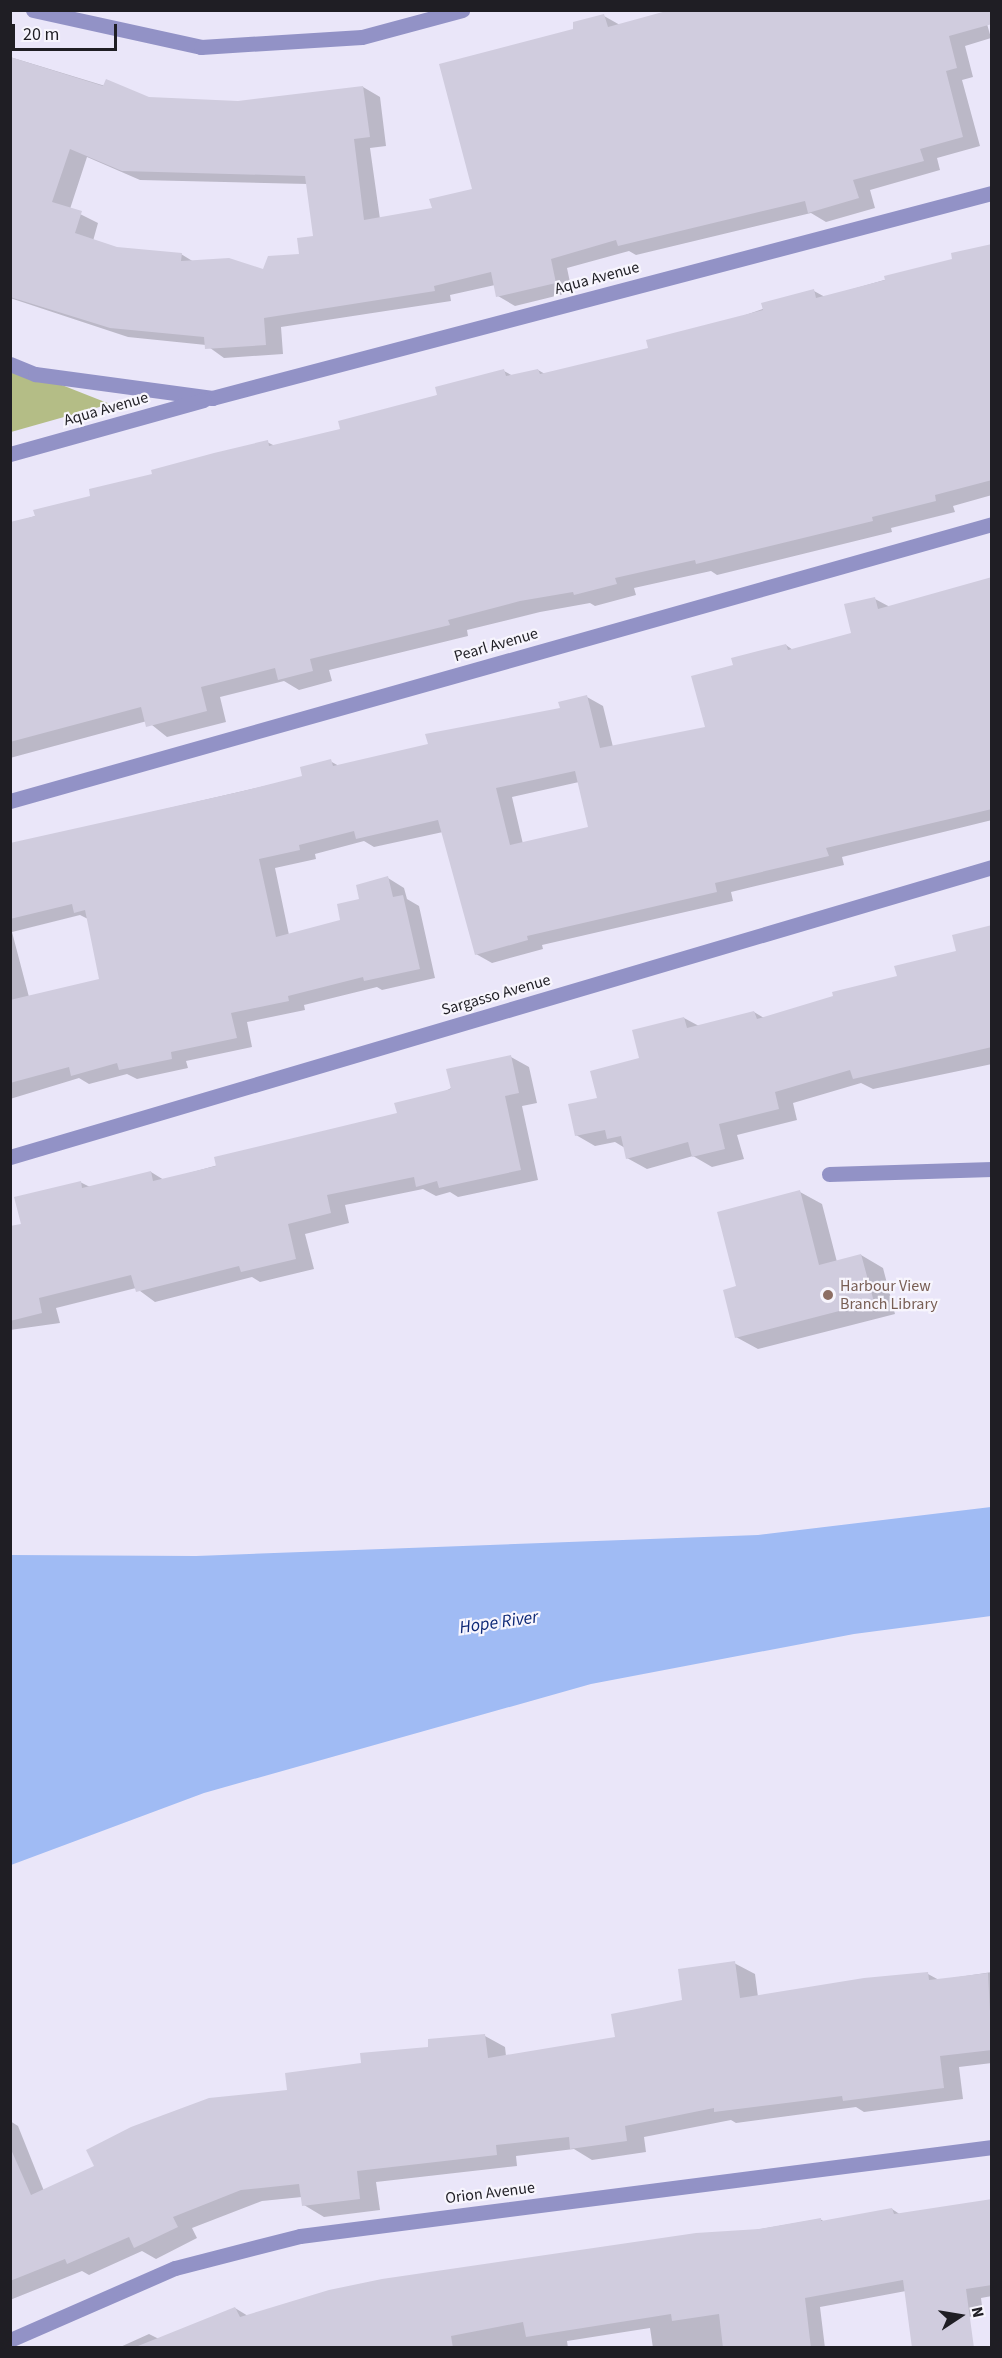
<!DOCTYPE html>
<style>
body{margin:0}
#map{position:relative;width:1002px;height:2358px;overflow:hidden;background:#eae6f9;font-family:"Source Sans 3",sans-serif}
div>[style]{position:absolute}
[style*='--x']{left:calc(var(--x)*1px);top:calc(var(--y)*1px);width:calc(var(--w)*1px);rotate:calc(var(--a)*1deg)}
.green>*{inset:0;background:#b4bd86}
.water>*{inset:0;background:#a0bbf4}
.shadow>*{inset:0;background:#0003}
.building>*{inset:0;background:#d0ccde}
.minor>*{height:15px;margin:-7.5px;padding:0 7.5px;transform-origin:7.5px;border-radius:7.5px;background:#9292c6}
.dots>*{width:16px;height:16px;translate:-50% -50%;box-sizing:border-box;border:3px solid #f7f5fd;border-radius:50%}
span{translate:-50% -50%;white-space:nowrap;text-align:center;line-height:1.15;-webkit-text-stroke:4.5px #f7f5fd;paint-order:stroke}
.street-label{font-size:16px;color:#1f1e24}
.education-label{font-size:16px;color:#785e54}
.left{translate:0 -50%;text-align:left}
.water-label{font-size:18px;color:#0c2776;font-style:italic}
.frame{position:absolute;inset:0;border:12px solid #1f1e24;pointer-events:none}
.north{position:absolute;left:930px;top:2286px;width:60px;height:60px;-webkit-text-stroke:4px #f7f5fd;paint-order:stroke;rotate:78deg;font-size:16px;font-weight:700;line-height:24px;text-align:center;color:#1f1e24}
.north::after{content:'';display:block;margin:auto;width:21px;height:27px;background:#1f1e24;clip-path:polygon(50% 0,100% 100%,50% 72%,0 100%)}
.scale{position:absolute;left:12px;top:24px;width:105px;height:27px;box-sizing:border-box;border:3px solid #1f1e24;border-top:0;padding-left:8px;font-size:18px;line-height:21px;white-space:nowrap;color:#1f1e24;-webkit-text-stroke:4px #f7f5fd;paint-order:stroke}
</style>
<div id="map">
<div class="green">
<div style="clip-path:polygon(11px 365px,110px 404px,11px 432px)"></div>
</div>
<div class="water">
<div style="clip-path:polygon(991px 1507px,991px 1616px,854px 1634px,591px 1684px,204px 1793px,11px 1865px,11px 1555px,196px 1556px,758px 1535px)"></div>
</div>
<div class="shadow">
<div style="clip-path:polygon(evenodd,983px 10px,991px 38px,965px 46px,973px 77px,962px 80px,980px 146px,937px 158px,940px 170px,870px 190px,875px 208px,826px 222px,811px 213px,636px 255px,629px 251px,567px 268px,572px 292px,515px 306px,498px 296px,495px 285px,450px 295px,451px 301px,281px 327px,283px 354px,224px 358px,206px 345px,128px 337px,10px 298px,10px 57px,148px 99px,238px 102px,363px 87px,380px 97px,386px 146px,370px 148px,380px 219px,433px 209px,474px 190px,574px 30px,604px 16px,620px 25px,983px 10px,87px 157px,140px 180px,308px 184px,315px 237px,301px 255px,264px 271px,194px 262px,181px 254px,117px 248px,93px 241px,98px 223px,70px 209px,87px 157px)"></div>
<div style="clip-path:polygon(992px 245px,992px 495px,953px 506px,955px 512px,891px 528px,892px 532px,717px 575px,711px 571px,634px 588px,636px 595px,595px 606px,590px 603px,540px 612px,467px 630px,468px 636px,329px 670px,332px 681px,299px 690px,284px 681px,220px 697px,226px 722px,167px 737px,147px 721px,10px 758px,10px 524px,267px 442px,275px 446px,342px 430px,504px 371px,513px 376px,538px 370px,545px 374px,649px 349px,814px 291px,825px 297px,954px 260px)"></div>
<div style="clip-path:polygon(evenodd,875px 599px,890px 607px,992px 702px,992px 820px,842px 857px,844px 865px,731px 892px,733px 901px,542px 945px,543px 949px,492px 963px,476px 954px,443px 832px,374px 847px,364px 841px,315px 854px,316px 859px,275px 868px,289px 935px,342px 921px,388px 878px,404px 888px,407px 899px,419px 906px,435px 978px,382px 990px,377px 987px,304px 1005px,305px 1010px,247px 1022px,252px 1047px,186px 1061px,188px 1068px,137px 1079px,127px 1074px,89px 1084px,79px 1078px,10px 1099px,10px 845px,304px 777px,330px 761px,339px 766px,430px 745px,561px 710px,587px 697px,603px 706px,613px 747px,707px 728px,735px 666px,786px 645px,793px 650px,852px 634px,875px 599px,579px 782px,590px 828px,523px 844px,512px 797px,579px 782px,875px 599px,80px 915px,88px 919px,101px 980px,29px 997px,12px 932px,80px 915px)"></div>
<div style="clip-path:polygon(992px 926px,992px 1064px,873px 1089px,861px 1083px,793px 1103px,797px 1120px,737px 1135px,744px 1159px,712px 1167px,693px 1156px,647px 1169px,627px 1158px,625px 1148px,615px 1142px,595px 1146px,576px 1135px,599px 1099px,684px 1018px,699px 1026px,754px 1012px,764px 1018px,898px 977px,958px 952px)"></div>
<div style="clip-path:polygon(511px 1057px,529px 1067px,537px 1103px,522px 1106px,538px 1180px,458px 1197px,450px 1192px,436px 1196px,423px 1189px,345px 1205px,349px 1223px,305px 1234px,314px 1269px,260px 1282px,252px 1277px,155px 1302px,136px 1288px,56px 1308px,60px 1323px,10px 1330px,10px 1230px,23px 1228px,80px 1182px,90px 1187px,151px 1172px,164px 1180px,399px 1115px)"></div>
<div style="clip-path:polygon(800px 1192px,822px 1204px,837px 1262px,861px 1255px,883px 1268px,895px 1314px,758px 1349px,736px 1337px,738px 1287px)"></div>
<div style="clip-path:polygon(734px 1963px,755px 1974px,758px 1997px,928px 1974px,939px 1980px,992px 1972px,992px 2063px,959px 2067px,963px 2099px,864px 2112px,856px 2107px,736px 2123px,731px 2120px,644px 2137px,646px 2152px,592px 2160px,574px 2149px,516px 2156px,517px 2166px,376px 2182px,380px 2210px,324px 2217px,304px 2205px,302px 2197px,262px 2201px,192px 2228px,197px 2238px,156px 2259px,142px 2251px,89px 2275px,82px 2271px,10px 2300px,10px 2121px,18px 2126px,44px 2191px,362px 2064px,485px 2036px,505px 2047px,506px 2056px,617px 2038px,684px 2001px)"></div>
<div style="clip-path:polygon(992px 2201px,992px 2296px,981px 2298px,983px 2314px,926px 2326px,906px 2291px,820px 2307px,825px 2348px,653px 2348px,650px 2328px,567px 2341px,568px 2348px,118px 2348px,149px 2334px,159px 2339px,235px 2308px,248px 2316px,820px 2219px,825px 2222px,892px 2209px,901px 2215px)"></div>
</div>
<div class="building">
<div style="clip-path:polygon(evenodd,670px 10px,992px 10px,992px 24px,949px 36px,957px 68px,946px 71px,963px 137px,920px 149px,924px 161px,853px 180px,859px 198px,808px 213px,805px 201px,618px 246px,616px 240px,551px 259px,556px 283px,496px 297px,491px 272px,434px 286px,435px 291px,264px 318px,266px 345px,205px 349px,204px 337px,110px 328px,10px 297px,10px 57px,103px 86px,106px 79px,149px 97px,238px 101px,363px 86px,370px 137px,354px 139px,364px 220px,432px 208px,429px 199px,472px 189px,439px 64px,573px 29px,573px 22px,604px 14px,608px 27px,670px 10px,70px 149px,122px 171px,305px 176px,313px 236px,297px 238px,299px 254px,268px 256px,263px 269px,229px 258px,181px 261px,182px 253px,117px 247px,75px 233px,82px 211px,52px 202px,70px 149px)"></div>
<div style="clip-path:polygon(992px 244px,992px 480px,935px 495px,936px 501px,872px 517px,873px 521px,696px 564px,695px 560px,615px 578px,617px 584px,574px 595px,573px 592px,520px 601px,448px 620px,450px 625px,310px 659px,313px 671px,278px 680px,275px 668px,201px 687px,207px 711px,146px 727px,141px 707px,10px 742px,10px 522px,35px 516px,33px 510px,90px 496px,89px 489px,152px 474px,151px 470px,214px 453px,268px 440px,269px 446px,340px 429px,338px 421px,437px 395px,435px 387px,504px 369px,506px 376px,538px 369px,540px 374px,648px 348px,646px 340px,763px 310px,761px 303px,814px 289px,816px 298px,885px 280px,884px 276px,952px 259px,951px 253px)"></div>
<div style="clip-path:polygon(evenodd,992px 577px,992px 809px,826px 848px,829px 856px,715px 883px,717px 892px,527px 936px,528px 940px,475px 955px,438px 820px,356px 839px,354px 831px,299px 845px,300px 850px,259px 859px,276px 937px,340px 920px,337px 904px,359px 899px,356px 885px,388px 876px,393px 897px,403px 895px,420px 969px,364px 981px,363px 977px,288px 996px,289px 1001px,231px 1013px,237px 1038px,171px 1052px,172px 1059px,119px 1070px,117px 1063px,71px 1076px,69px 1067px,10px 1083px,10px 1000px,99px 979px,85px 910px,74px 913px,72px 904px,10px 919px,10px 843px,239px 792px,302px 776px,300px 767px,331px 759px,333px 766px,428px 744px,425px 734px,560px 708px,558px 702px,587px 695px,600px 748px,705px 727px,691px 676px,733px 665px,731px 658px,786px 644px,788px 650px,851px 633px,844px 604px,875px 597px,878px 609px,992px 577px,575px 771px,588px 827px,510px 845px,496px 788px,575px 771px)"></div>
<div style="clip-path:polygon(992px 925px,992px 1047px,853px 1079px,850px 1070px,775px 1092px,779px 1109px,719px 1124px,725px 1149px,692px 1157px,688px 1142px,626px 1159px,621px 1136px,607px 1139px,605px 1130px,575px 1136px,568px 1104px,597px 1098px,590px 1071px,639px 1058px,632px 1030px,684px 1017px,687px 1028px,754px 1011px,757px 1019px,833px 996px,832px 992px,897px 976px,894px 966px,956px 951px,952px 935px)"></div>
<div style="clip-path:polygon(511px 1055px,519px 1093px,505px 1096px,521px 1170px,439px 1188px,437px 1181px,416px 1187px,414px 1177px,327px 1195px,331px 1213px,288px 1224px,296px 1259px,241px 1272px,239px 1266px,136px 1292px,131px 1275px,39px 1298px,42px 1313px,10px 1321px,10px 1226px,21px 1224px,14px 1197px,81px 1181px,82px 1188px,151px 1171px,153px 1181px,216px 1166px,214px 1157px,397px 1113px,394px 1103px,451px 1089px,446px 1069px)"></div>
<div style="clip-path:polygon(800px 1190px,819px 1265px,861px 1254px,874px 1302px,735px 1338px,723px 1290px,736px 1286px,717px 1212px)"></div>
<div style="clip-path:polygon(735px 1961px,740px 1998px,864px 1978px,928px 1972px,929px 1980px,988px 1973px,992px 2050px,940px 2056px,944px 2088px,843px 2101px,842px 2096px,714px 2112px,714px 2108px,625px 2126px,627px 2141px,570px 2149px,569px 2137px,496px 2145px,497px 2155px,357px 2171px,360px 2199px,302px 2206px,299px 2184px,241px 2190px,173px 2217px,178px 2227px,134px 2248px,129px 2237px,67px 2264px,65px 2259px,10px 2281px,10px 2147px,31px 2195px,94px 2166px,86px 2150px,131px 2127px,209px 2098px,287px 2090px,285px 2073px,361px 2063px,360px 2053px,428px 2047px,428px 2039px,485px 2034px,488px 2058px,615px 2037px,611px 2014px,682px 2000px,678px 1969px)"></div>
<div style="clip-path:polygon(992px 2199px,992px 2285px,966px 2289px,974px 2348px,912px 2348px,903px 2280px,805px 2298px,811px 2348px,723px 2348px,719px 2314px,672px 2321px,671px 2314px,526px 2337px,523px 2322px,451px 2336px,453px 2348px,138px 2346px,235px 2307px,240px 2317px,329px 2290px,382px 2279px,696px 2233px,759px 2229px,821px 2218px,821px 2221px,892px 2208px,894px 2214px)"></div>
</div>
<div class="minor">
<div style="--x:33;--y:10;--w:172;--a:12.4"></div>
<div style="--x:201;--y:47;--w:161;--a:-3.6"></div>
<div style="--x:362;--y:37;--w:104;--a:-15.1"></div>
<div style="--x:10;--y:364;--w:27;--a:22"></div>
<div style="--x:35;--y:374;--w:179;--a:7.7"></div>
<div style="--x:212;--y:398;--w:806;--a:-14.73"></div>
<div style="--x:10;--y:454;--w:201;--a:-15.6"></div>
<div style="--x:10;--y:801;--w:1020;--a:-15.75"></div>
<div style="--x:10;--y:1157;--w:1024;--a:-16.45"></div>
<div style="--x:829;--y:1174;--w:163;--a:-1.8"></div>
<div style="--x:10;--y:2340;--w:180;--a:-23.6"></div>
<div style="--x:175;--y:2268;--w:129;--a:-14.4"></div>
<div style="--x:300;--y:2236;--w:698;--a:-7.33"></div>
</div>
<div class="dots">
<div style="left:828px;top:1295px;background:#8d6e63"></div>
</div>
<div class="street-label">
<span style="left:597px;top:278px;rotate:-15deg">Aqua Avenue</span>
<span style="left:106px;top:409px;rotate:-16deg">Aqua Avenue</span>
<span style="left:496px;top:645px;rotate:-16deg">Pearl Avenue</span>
<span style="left:496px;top:995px;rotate:-16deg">Sargasso Avenue</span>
<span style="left:490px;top:2193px;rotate:-7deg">Orion Avenue</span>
</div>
<div class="education-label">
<span class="left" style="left:840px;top:1295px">Harbour View<br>Branch Library</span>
</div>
<div class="water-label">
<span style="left:499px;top:1623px;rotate:-8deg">Hope River</span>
</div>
<div class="frame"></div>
<div class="north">N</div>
<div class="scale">20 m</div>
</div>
